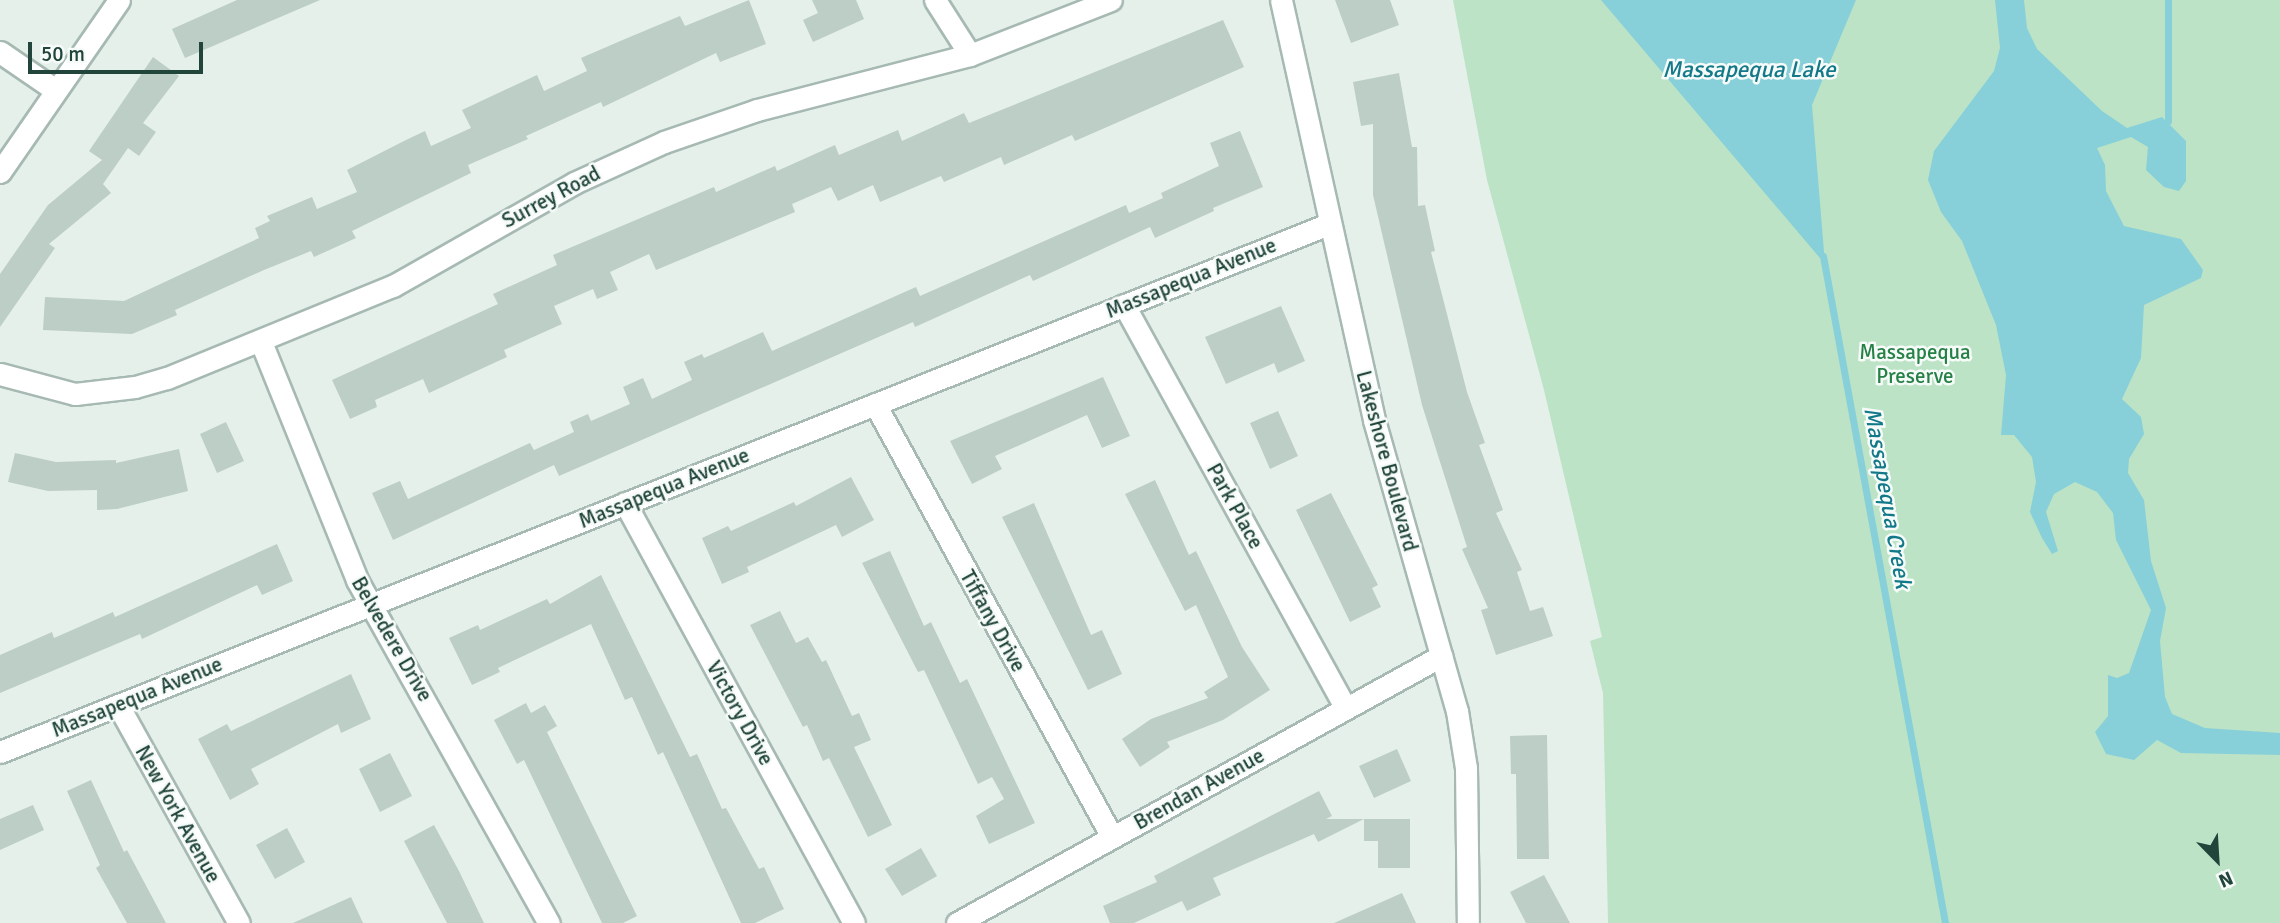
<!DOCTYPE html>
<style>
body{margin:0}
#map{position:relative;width:2280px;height:923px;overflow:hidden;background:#e5f0eb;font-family:Signika,sans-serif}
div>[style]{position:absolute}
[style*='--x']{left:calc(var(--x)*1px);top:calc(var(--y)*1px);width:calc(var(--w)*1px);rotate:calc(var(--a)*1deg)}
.green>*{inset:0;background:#bce3c5}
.water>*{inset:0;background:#87d0da}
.stream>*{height:7px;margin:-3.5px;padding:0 3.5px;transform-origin:3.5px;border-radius:3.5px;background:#87d0da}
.building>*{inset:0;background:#bdcec6}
.roads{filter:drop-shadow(2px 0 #a6b9b2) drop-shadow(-2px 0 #a6b9b2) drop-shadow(0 2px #a6b9b2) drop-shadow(0 -2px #a6b9b2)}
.street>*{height:21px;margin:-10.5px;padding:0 10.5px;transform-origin:10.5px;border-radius:10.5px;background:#fff}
span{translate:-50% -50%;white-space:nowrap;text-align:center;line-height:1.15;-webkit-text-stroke:5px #f6fbf9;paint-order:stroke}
.street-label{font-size:21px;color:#21453a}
.park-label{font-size:21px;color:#268146}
.water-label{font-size:23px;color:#137989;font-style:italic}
.north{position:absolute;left:2182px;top:825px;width:70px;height:70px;-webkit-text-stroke:5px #f6fbf9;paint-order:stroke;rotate:156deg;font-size:19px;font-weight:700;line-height:28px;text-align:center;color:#21453a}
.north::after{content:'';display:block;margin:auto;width:24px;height:32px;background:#21453a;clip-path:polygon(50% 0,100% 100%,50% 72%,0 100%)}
.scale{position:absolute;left:28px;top:42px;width:175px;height:32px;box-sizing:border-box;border:4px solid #21453a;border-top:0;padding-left:9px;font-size:21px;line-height:24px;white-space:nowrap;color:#21453a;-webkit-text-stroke:5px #f6fbf9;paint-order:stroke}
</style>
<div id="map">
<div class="green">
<div style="clip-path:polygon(1453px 0,2280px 0,2280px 923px,1608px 923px,1603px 693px,1590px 641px,1602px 637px,1544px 390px,1487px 180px)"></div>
</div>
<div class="water">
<div style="clip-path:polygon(1601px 0,1856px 0,1812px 105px,1825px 264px)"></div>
<div style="clip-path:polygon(1995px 0,2024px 0,2027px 28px,2037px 49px,2102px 111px,2127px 128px,2162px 117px,2186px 141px,2186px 181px,2179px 191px,2164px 187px,2146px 170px,2148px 147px,2131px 137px,2097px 148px,2105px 165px,2106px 191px,2124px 226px,2181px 239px,2203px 270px,2201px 278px,2144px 305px,2141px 358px,2122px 399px,2141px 417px,2144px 434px,2129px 459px,2128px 473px,2144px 500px,2151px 561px,2166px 608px,2160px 641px,2165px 697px,2172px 714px,2205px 728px,2280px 733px,2280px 755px,2181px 753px,2157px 740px,2134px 760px,2106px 754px,2095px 732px,2108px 716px,2108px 675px,2117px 678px,2129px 673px,2151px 610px,2116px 540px,2113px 513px,2097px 492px,2075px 482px,2054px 494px,2046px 512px,2058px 551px,2052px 554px,2042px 538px,2030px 512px,2036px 482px,2032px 457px,2014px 435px,2001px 435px,2006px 375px,1996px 325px,1962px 241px,1941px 212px,1928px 180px,1934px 151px,1994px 71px,2000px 48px)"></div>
</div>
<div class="stream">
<div style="--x:2168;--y:0;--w:121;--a:90"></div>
<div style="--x:1823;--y:256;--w:678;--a:79.63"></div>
</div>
<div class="building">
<div style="clip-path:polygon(237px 0,320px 0,185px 58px,172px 29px)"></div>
<div style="clip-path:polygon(749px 0,766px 44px,720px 62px,716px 53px,603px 107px,601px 102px,526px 136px,528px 139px,468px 165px,471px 173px,352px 231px,356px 238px,314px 257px,311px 251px,264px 270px,175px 310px,177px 315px,132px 334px,43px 330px,45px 297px,124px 301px,259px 238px,255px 228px,270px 221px,267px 216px,312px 197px,317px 209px,357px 192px,347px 170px,406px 140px,425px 131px,431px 146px,471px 128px,462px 110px,537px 75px,544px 91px,587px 71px,581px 58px,625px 39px,680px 16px,685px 26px)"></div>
<div style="clip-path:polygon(812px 0,856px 0,864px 19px,813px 42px,803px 20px,818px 13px)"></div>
<div style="clip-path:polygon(1335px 0,1390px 0,1399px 25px,1351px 43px)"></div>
<div style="clip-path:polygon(1223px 20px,1244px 67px,1075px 141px,1072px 135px,1004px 165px,1001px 157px,944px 182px,941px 176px,880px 202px,873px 185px,838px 201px,831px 187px,792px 204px,795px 212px,656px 270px,649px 254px,610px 272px,618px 290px,597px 299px,593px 289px,554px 306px,562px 324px,504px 350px,507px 357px,429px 393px,423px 379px,375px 400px,377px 407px,350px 419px,332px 380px,498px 304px,493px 294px,557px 265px,553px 255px,714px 187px,716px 192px,775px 166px,777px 171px,835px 145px,839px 155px,898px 130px,902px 141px,964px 113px,969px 123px)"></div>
<div style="clip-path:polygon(153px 57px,179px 76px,143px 123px,156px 132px,139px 156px,128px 148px,103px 184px,111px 193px,49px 244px,55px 248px,0 327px,0 274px,48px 205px,102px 160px,89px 151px)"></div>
<div style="clip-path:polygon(1399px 73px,1412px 147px,1417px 147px,1418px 206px,1425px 205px,1435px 251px,1431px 252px,1467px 392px,1485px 443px,1479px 445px,1503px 510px,1496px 513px,1522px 570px,1517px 572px,1530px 611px,1543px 607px,1553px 636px,1496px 655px,1481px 610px,1488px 608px,1462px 549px,1467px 547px,1422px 405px,1373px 195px,1373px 124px,1361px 126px,1353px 82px)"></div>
<div style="clip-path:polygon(1240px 131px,1263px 187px,1213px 208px,1214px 211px,1155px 238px,1150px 227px,1033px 281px,1030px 275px,915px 327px,913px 322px,559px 476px,554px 465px,393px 540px,372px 493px,400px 481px,408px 499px,530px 443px,534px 450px,574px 432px,570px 422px,588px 414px,591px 421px,630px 404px,623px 387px,643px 378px,652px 399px,692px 380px,684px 362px,702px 354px,704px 358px,763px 332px,772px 351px,916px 287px,920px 296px,1126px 205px,1129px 213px,1163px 198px,1161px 193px,1219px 166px,1210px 143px)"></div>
<div style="clip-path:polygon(1281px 306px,1305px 361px,1278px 373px,1274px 363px,1226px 384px,1205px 337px)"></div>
<div style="clip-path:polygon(1103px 377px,1130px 436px,1102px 448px,1087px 415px,995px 456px,1002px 469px,972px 484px,950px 441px)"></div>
<div style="clip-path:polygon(1278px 411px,1298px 456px,1270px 469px,1250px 423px)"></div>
<div style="clip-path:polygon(226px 422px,244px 461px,217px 473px,200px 434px)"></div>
<div style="clip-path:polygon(179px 449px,188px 491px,117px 509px,97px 510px,97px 490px,48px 491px,8px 482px,15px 453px,56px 462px,116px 460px,116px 463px)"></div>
<div style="clip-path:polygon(851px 477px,874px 520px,842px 537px,836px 525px,747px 567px,749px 572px,722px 584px,702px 538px,728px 526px,731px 531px,794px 502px,796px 506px)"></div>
<div style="clip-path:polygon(1155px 480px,1189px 555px,1196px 551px,1242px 647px,1270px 690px,1223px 720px,1167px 742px,1170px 747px,1140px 767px,1122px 739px,1151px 719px,1208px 698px,1204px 692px,1228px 677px,1196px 605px,1185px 611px,1125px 494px)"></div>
<div style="clip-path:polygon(1331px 493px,1378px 585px,1372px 588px,1381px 607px,1350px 622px,1296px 510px)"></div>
<div style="clip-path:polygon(1034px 503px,1091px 635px,1102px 630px,1122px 674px,1088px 690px,1002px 517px)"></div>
<div style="clip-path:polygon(277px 544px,293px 581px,262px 595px,257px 585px,142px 639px,140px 634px,0 693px,0 655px,52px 632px,54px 638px,113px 612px,115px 617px)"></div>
<div style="clip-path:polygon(890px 551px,924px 626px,931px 622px,960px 683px,967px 679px,1035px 823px,989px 844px,976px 816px,1004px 799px,992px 777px,978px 784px,924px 670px,918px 672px,862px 563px)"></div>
<div style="clip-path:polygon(601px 575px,690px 757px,697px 754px,722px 809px,726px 808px,759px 869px,764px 867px,784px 909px,755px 923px,741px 923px,663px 752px,658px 755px,632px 697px,625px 700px,591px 624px,498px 668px,500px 672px,472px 685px,449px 638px,478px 625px,480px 630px,547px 599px,550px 604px)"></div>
<div style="clip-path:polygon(780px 611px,796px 643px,808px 637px,822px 662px,826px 660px,852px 716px,859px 713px,871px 740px,854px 747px,892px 825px,868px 837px,829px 758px,823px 761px,807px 725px,803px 727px,750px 625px)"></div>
<div style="clip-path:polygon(351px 674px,371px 719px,341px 733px,338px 724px,251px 769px,259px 784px,230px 800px,198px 739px,227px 724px,231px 731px)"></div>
<div style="clip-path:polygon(526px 703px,531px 713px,545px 705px,557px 726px,547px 732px,637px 916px,623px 923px,602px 923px,524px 760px,517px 764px,494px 720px)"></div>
<div style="clip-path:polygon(1547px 735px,1549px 859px,1517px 859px,1516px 774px,1511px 774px,1510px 736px)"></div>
<div style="clip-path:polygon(1397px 749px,1411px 781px,1374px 798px,1359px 766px)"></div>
<div style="clip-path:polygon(390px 753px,412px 796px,380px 812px,359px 769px)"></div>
<div style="clip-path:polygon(91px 780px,124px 852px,127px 850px,166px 923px,127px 923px,96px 868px,100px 865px,67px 791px)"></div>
<div style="clip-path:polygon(1319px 791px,1332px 816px,1326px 819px,1410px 819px,1410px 868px,1378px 868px,1378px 841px,1364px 841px,1364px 819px,1318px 842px,1314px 834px,1213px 878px,1221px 895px,1187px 911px,1182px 901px,1134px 923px,1110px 923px,1103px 906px,1157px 882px,1154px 876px)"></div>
<div style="clip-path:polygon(33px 805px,44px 830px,0 850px,0 819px)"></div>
<div style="clip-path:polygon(434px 825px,459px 871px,484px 923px,447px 923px,404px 841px)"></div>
<div style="clip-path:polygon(287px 828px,305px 862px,275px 879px,256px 845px)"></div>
<div style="clip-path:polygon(921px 848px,937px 876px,902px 896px,885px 869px)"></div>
<div style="clip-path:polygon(1544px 875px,1570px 923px,1526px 923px,1510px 892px)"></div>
<div style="clip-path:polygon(1402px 893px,1416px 923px,1334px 923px)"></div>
<div style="clip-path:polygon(351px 897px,363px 923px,293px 923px)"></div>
</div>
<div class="roads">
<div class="street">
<div style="--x:935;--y:0;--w:65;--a:57.5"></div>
<div style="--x:1281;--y:0;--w:430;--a:77.5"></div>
<div style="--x:1374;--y:420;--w:303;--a:74.1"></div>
<div style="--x:1457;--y:711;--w:58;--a:81"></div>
<div style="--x:1466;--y:768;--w:155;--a:89.3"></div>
<div style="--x:0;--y:52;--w:65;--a:34.4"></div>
<div style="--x:0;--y:172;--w:209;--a:-55.3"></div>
<div style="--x:1124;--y:305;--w:460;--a:61.2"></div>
<div style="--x:261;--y:342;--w:257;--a:68"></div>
<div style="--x:357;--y:580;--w:393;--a:60.8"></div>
<div style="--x:0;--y:374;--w:78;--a:14.9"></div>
<div style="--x:75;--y:394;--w:60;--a:-6.7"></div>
<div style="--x:135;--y:387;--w:33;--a:-16"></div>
<div style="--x:167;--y:378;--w:244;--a:-22.2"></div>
<div style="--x:393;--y:286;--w:208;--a:-29.6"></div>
<div style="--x:574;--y:183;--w:99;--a:-24.5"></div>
<div style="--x:664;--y:142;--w:98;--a:-19"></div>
<div style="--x:757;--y:110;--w:220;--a:-14.5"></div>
<div style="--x:970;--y:55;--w:151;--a:-21.3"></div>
<div style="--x:875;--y:404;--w:494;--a:61.3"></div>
<div style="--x:625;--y:503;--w:478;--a:61.4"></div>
<div style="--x:118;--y:705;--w:249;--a:61"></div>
<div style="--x:0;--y:752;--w:1430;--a:-21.67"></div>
<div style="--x:957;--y:923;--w:553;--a:-28.88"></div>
</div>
</div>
<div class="street-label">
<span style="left:551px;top:197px;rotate:-28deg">Surrey Road</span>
<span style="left:1191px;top:278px;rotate:-22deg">Massapequa Avenue</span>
<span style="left:1387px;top:461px;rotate:75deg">Lakeshore Boulevard</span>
<span style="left:664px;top:488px;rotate:-22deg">Massapequa Avenue</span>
<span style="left:1235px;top:506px;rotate:61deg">Park Place</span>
<span style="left:993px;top:621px;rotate:61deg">Tiffany Drive</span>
<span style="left:392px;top:639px;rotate:60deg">Belvedere Drive</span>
<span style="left:137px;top:697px;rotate:-22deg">Massapequa Avenue</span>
<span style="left:740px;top:713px;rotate:61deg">Victory Drive</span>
<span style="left:1199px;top:789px;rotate:-29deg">Brendan Avenue</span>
<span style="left:178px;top:814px;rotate:61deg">New York Avenue</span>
</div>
<div class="park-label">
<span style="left:1915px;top:364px">Massapequa<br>Preserve</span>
</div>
<div class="water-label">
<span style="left:1749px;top:70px">Massapequa Lake</span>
<span style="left:1887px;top:498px;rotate:80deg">Massapequa Creek</span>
</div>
<div class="north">N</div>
<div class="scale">50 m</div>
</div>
